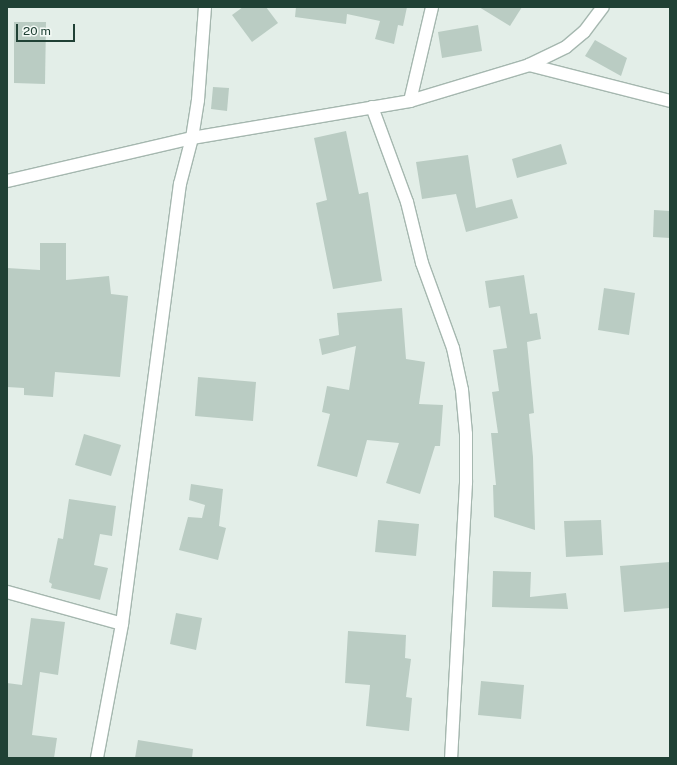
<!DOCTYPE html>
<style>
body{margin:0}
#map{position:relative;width:677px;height:765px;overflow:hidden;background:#e3eee8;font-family:"Public Sans",sans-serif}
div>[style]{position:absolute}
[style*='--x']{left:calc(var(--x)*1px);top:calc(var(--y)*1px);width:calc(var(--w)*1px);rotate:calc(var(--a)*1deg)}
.building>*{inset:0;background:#baccc3}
.roads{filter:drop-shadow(1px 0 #a5b7af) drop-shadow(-1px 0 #a5b7af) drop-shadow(0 1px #a5b7af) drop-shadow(0 -1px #a5b7af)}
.minor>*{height:12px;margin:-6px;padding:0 6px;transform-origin:6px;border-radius:6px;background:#fff}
span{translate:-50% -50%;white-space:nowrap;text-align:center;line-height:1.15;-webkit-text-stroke:3px #f4faf6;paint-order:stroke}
.frame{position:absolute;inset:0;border:8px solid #204135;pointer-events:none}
.scale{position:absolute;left:16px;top:24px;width:59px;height:18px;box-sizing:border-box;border:2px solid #204135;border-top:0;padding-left:5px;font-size:12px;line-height:14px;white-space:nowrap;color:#204135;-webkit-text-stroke:3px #f4faf6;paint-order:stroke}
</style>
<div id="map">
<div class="building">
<div style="clip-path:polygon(243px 7px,266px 7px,278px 23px,252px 42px,232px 15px)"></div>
<div style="clip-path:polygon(296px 7px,407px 7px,403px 26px,398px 25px,394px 44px,375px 39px,380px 21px,347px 14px,346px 24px,295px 17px)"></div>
<div style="clip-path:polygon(479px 7px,522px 7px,510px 26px)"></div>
<div style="clip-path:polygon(14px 22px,46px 22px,45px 84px,14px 83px)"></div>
<div style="clip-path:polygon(478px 25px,482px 51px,442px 58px,438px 32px)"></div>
<div style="clip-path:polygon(595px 40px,627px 58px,621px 76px,585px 56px)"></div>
<div style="clip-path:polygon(213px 87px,229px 88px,227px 111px,211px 109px)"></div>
<div style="clip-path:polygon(346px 131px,359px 194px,368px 192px,382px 281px,333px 289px,316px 203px,327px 200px,314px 138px)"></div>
<div style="clip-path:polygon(561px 144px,567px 164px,517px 178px,512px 159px)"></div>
<div style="clip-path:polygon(468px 155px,476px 208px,512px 199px,518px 218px,466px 232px,456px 194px,422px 199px,416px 162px)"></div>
<div style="clip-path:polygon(654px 210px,670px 211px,670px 238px,653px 237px)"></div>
<div style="clip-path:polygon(40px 243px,66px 243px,66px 280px,109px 276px,111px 294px,128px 296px,120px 377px,55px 372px,53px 397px,24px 395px,24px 388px,7px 387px,7px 268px,40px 270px)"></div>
<div style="clip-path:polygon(524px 275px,530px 314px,537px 313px,541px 339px,527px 342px,534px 413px,529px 414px,533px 457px,535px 530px,494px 517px,493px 485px,496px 485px,491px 433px,498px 433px,492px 392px,499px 391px,493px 350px,507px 348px,500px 306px,489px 308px,485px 281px)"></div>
<div style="clip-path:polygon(604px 288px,635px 293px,629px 335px,598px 330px)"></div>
<div style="clip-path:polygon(402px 308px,406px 359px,425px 362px,419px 404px,443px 405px,440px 446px,435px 446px,420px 494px,386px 483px,399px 443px,367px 440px,357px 477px,317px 466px,330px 414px,322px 412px,327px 386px,349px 390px,356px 346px,322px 355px,319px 339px,339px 335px,337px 313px)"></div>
<div style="clip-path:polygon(198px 377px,256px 382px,253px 421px,195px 416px)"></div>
<div style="clip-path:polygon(84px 434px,121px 445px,111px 476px,75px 465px)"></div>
<div style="clip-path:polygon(191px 484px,223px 489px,219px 526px,226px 528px,218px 560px,179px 550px,188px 517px,202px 518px,205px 505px,189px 500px)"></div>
<div style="clip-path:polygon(69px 499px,116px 506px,112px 536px,100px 534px,94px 565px,108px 568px,100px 600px,51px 588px,52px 584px,49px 582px,58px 538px,63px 539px)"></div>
<div style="clip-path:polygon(378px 520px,419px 524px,416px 556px,375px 552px)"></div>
<div style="clip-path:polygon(601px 520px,603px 555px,566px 557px,564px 521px)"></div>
<div style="clip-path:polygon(670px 562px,670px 608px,624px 612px,620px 566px)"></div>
<div style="clip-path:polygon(493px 571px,531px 572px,530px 597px,566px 593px,568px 609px,492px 607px)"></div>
<div style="clip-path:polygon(176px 613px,202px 618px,196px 650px,170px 644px)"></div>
<div style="clip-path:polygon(31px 618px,65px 622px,58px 675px,40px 672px,32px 735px,57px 738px,54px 758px,7px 758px,7px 683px,22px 685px)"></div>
<div style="clip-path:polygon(348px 631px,406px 635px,405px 658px,411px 659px,406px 697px,412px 698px,409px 731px,366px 726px,370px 685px,345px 683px)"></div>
<div style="clip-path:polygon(481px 681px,524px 685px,521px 719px,478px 715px)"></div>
<div style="clip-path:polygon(138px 740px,193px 749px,192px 758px,135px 758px)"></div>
</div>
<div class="roads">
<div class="minor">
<div style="--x:529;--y:65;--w:146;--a:14.3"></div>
<div style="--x:410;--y:101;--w:97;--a:-76.8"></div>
<div style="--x:372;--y:107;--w:101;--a:69.8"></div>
<div style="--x:407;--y:202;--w:63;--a:76.2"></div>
<div style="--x:422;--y:263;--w:90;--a:70"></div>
<div style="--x:453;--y:348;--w:43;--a:77.9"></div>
<div style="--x:462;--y:390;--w:44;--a:84.8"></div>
<div style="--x:466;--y:434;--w:49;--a:90"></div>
<div style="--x:466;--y:483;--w:275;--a:93.1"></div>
<div style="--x:7;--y:181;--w:190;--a:-13.1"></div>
<div style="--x:192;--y:138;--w:221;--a:-9.6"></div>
<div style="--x:410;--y:101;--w:124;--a:-16.8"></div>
<div style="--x:529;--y:65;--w:41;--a:-25.9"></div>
<div style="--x:566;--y:47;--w:23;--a:-40"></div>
<div style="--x:584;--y:32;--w:31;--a:-53"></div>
<div style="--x:7;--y:592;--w:119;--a:15.5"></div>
<div style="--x:97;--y:758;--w:136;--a:-79.4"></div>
<div style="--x:122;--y:624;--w:444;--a:-82.5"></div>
<div style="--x:180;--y:184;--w:48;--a:-75.4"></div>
<div style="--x:192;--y:138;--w:38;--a:-81"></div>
<div style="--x:198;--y:100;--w:93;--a:-85.7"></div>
</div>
</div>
<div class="frame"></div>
<div class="scale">20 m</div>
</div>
